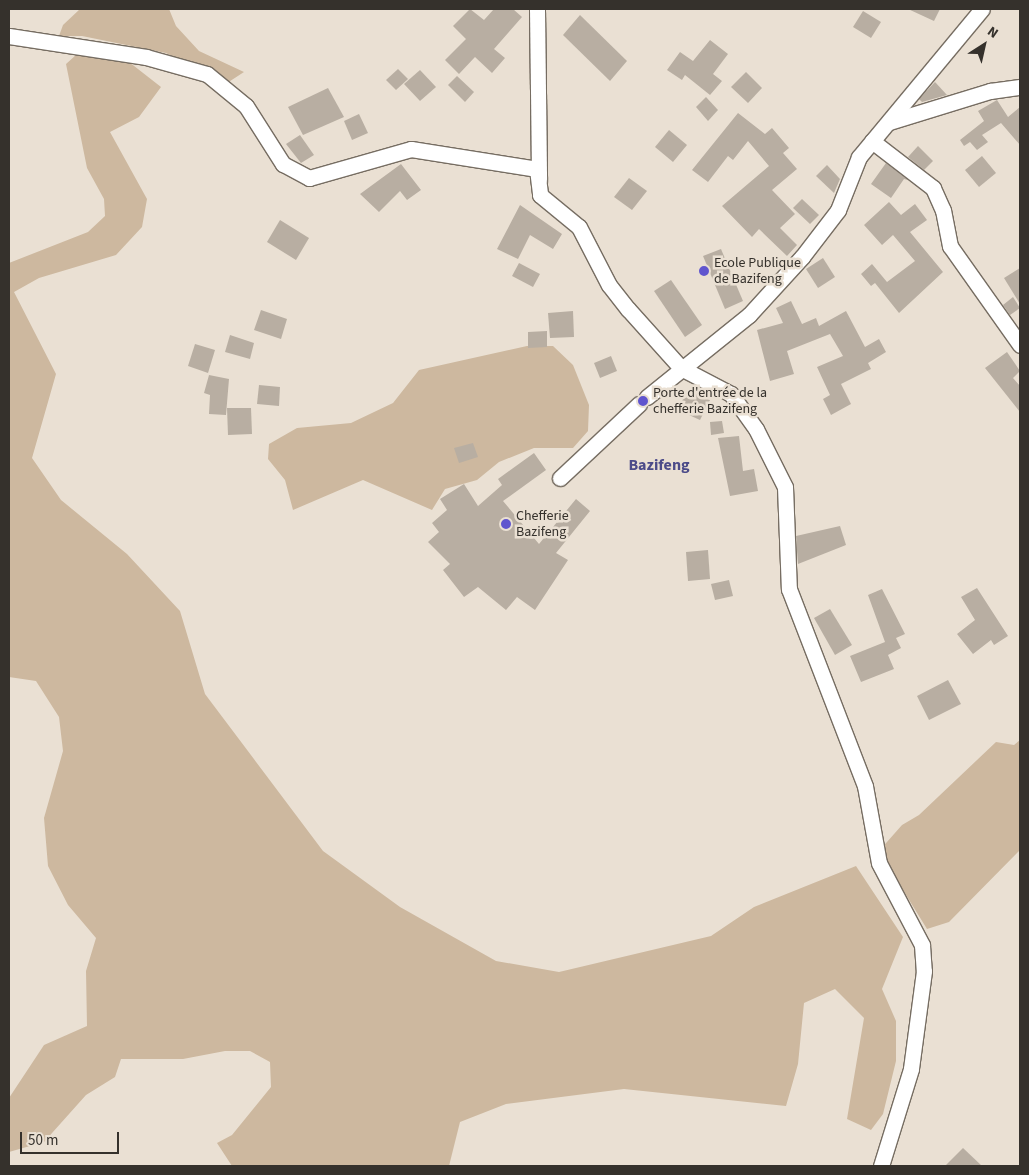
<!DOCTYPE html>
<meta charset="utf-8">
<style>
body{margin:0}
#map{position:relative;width:1029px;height:1175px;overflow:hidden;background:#eae0d3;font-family:"Source Sans 3",sans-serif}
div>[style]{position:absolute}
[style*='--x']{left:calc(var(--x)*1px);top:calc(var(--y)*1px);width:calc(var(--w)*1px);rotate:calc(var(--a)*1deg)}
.green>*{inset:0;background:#cdb89f}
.building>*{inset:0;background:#b8aea2}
.roads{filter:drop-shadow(1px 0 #766d62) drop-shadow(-1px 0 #766d62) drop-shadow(0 1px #766d62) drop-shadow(0 -1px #766d62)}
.minor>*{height:15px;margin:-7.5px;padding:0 7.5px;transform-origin:7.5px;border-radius:7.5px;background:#fff}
.dots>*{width:14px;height:14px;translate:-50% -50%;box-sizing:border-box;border:2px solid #eae0d3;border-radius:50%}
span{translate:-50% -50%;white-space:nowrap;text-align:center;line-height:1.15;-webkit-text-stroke:5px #eae0d3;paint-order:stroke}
.poi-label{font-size:14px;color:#35312c}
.left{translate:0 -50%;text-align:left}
.quarter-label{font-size:16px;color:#4c4b89;font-weight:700}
.frame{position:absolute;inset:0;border:10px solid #35312c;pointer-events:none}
.north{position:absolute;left:959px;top:20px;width:50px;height:50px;-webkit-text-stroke:4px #eae0d3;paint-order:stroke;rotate:35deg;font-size:14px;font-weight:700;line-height:20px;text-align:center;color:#35312c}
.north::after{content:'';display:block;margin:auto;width:18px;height:22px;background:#35312c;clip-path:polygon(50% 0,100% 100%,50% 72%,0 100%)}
.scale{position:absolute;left:20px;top:1132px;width:99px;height:22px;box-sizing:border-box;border:2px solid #35312c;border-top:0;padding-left:6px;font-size:15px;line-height:18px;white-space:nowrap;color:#35312c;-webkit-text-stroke:4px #eae0d3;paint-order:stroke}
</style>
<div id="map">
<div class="green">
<div style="clip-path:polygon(80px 9px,169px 9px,176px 26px,199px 51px,244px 72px,221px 87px,202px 71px,166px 53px,82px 36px,59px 36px,63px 25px)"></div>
<div style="clip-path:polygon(76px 55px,101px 55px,129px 62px,161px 87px,139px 117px,110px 132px,147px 199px,142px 227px,116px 255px,39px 278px,14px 292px,56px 374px,32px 458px,61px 500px,127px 554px,180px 611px,205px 694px,323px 851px,400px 907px,496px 961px,559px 972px,711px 936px,754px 907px,856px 866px,903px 937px,882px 989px,896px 1021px,896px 1061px,883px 1114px,871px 1130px,847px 1119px,864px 1018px,835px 989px,804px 1003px,798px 1064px,786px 1106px,624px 1089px,506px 1104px,460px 1122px,449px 1166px,232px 1166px,217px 1143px,232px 1135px,271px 1087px,270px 1062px,250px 1051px,225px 1051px,183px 1059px,121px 1059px,115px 1077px,86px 1095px,44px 1142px,9px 1152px,9px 1098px,44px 1045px,87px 1026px,86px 971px,96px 938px,68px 905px,48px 866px,44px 818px,63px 751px,59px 717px,36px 681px,9px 677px,9px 263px,88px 232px,105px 216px,104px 199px,87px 168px,66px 64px)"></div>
<div style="clip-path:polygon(527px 346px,553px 346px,573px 365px,589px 405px,588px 431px,573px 448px,534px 448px,499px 462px,477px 480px,445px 489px,432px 510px,363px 480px,293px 510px,285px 480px,268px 459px,269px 444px,297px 428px,351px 423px,393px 403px,419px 370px)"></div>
<div style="clip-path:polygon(1020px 740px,1020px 850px,949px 922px,927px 929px,879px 851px,902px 825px,919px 815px,996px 742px,1014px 745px)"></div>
</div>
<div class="building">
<div style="clip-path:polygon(470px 9px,484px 20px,494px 9px,513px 9px,522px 17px,494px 49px,505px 58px,492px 73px,475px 57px,459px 74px,445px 60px,466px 39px,453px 26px)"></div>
<div style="clip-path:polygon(908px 9px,940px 9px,934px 21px)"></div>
<div style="clip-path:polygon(863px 11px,881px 22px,871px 38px,853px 27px)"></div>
<div style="clip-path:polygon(580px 15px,627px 61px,610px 81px,563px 35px)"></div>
<div style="clip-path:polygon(710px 40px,728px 54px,713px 74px,722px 81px,710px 95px,685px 75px,682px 80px,667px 70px,680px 52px,693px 61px)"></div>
<div style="clip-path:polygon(398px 69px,408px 79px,396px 90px,386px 80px)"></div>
<div style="clip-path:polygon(420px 70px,436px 87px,420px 101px,404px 84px)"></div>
<div style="clip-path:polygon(746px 72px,762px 88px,748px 103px,731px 87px)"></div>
<div style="clip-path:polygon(457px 76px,474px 92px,465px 102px,448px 85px)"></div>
<div style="clip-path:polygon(935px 82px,947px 95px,922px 102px,919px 99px)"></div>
<div style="clip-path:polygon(328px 88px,344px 117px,303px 135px,288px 107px)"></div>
<div style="clip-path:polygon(706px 97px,718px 110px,708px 121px,696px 107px)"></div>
<div style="clip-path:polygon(997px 100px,1008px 117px,1020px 107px,1020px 145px,1001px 123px,982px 135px,988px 142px,977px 150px,970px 142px,964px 146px,960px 140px,984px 121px,978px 111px)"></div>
<div style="clip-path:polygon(738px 113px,765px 134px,772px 128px,789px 148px,783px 153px,797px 169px,772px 190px,795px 214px,780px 228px,797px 245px,787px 256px,759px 229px,752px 237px,722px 206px,769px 166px,748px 141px,733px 160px,728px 156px,708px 182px,692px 170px)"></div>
<div style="clip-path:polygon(359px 114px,368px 133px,352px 140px,344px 121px)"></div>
<div style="clip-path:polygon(669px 130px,687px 145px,673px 162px,655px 147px)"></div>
<div style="clip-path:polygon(300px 135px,314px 155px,301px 163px,286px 144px)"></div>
<div style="clip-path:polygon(918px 146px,933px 161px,924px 170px,908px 157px)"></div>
<div style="clip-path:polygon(982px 156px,996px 173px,979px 187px,965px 170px)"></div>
<div style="clip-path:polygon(886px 163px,908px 180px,904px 179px,891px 198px,871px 184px)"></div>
<div style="clip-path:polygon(401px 164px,421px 190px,407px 200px,400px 191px,379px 212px,360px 194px)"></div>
<div style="clip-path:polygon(827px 165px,840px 179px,834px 193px,816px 176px)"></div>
<div style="clip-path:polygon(629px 178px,647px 191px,632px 210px,614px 197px)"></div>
<div style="clip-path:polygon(802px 199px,819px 215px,810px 224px,793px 208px)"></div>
<div style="clip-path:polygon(889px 202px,901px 215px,915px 204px,927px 220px,910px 232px,943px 272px,899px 313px,875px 283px,871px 286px,861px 274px,872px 264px,887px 282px,915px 261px,893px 235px,882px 245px,864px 225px)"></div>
<div style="clip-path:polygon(520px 205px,562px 234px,553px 249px,530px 235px,518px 259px,497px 249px)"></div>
<div style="clip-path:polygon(280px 220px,309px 238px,296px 260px,267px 242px)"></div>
<div style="clip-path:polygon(721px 249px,743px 301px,725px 309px,703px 256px)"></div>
<div style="clip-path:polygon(823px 258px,835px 277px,818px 288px,806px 269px)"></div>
<div style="clip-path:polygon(519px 263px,540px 274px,533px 287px,512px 276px)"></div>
<div style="clip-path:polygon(1020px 268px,1020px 304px,1004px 278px)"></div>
<div style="clip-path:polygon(671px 280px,702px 325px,685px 337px,654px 291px)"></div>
<div style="clip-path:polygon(1013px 297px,1020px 308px,1010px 315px,1003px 305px)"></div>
<div style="clip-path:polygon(791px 301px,802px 324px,816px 318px,819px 326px,846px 311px,865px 347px,879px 339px,886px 352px,868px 363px,871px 369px,841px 384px,851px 404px,831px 415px,823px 399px,830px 395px,817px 367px,843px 356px,830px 334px,787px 351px,794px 374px,770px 381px,757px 330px,783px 323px,776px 308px)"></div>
<div style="clip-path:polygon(261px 310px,287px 319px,281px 339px,254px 330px)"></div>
<div style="clip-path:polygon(573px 311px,574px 337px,550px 338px,548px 313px)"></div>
<div style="clip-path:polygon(547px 331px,547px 347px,528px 348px,528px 332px)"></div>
<div style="clip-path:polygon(230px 335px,254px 343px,250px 359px,225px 352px)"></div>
<div style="clip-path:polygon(195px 344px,215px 350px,208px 373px,188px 366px)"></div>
<div style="clip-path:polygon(1007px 352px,1020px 371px,1013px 378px,1020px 386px,1020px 412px,985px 368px)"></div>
<div style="clip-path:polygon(611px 356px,617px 371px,600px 378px,594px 363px)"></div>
<div style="clip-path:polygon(209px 375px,229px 379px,226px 415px,209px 414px,210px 395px,204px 393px)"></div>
<div style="clip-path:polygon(259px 385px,280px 387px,279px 406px,257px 404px)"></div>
<div style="clip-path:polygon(687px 390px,710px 400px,700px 420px,678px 410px)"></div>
<div style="clip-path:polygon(227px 408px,251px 408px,252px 434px,228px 435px)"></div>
<div style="clip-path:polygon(722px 421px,724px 433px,711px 435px,710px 422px)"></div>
<div style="clip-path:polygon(739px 436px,743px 471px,754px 469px,758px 491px,730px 496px,718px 438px)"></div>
<div style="clip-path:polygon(473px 443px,478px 457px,459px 463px,454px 448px)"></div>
<div style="clip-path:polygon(534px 453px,546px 470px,503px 501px,539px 544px,576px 499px,590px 511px,556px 553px,568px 560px,535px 610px,517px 597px,506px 610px,478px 587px,464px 597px,443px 570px,450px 564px,428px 542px,439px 532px,432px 523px,447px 510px,440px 499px,464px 484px,478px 506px,502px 485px,498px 479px)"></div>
<div style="clip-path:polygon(840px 526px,846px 545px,798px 564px,796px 536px)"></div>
<div style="clip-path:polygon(708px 550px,710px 579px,688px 581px,686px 552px)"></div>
<div style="clip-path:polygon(729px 580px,733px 596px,715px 600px,711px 584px)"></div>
<div style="clip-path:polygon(977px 588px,1008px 636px,994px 645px,991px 640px,973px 654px,957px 634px,975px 620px,961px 597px)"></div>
<div style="clip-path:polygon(882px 589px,905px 634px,896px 638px,901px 648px,888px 655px,894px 669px,861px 682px,850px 656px,885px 642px,868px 595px)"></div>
<div style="clip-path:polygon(830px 609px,852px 645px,835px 655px,814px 618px)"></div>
<div style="clip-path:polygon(948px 680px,961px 704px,929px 720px,917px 696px)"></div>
<div style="clip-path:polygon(963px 1148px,982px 1166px,945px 1166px)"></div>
</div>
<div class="roads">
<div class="minor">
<div style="--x:537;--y:9;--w:170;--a:89.3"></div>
<div style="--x:9;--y:36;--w:139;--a:8.7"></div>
<div style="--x:146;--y:57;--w:63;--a:15.6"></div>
<div style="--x:207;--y:74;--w:50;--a:39.4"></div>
<div style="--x:246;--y:106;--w:69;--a:57.5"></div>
<div style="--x:283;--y:164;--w:30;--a:28"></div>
<div style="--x:309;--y:178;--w:106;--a:-15.9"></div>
<div style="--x:411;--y:149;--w:128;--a:9"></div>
<div style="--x:537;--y:169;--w:26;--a:83"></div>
<div style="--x:540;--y:195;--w:50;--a:39.4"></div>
<div style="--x:579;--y:227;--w:65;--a:62.7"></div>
<div style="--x:609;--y:285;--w:31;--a:52"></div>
<div style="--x:628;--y:309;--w:79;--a:48.1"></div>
<div style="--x:681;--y:368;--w:56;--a:27.5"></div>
<div style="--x:731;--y:394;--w:43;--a:54.5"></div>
<div style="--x:756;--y:429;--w:65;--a:63.4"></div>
<div style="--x:785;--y:487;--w:102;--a:87.8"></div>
<div style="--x:789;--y:589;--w:211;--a:68.9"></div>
<div style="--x:865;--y:786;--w:78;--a:79.7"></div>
<div style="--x:879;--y:863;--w:93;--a:62.3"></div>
<div style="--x:922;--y:945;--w:26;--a:86"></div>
<div style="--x:924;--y:971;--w:99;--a:97.6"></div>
<div style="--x:911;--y:1069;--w:102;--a:107.2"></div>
<div style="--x:889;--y:122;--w:106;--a:-17.1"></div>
<div style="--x:990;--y:91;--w:30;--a:-8"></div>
<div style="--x:872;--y:141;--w:77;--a:37.6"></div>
<div style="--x:933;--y:188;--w:24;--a:66"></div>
<div style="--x:943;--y:210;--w:37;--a:79"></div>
<div style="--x:950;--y:246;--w:121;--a:54.7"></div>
<div style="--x:647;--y:397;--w:131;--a:-38.8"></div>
<div style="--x:749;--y:315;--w:79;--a:-47.6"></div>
<div style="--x:802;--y:257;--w:59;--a:-52.5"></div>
<div style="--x:838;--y:210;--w:57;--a:-68.4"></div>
<div style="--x:859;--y:157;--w:192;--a:-50.3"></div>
<div style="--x:560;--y:478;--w:108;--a:-43.1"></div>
</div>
</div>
<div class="dots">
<div style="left:704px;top:271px;background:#6055ce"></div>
<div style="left:643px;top:401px;background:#6055ce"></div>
<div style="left:506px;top:524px;background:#6055ce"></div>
</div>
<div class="poi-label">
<span class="left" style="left:714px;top:271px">Ecole Publique<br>de Bazifeng</span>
<span class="left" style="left:653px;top:401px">Porte d'entrée de la<br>chefferie Bazifeng</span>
<span class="left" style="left:516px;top:524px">Chefferie<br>Bazifeng</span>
</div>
<div class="quarter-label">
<span style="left:659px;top:465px">Bazifeng</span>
</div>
<div class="frame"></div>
<div class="north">N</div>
<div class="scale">50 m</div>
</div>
